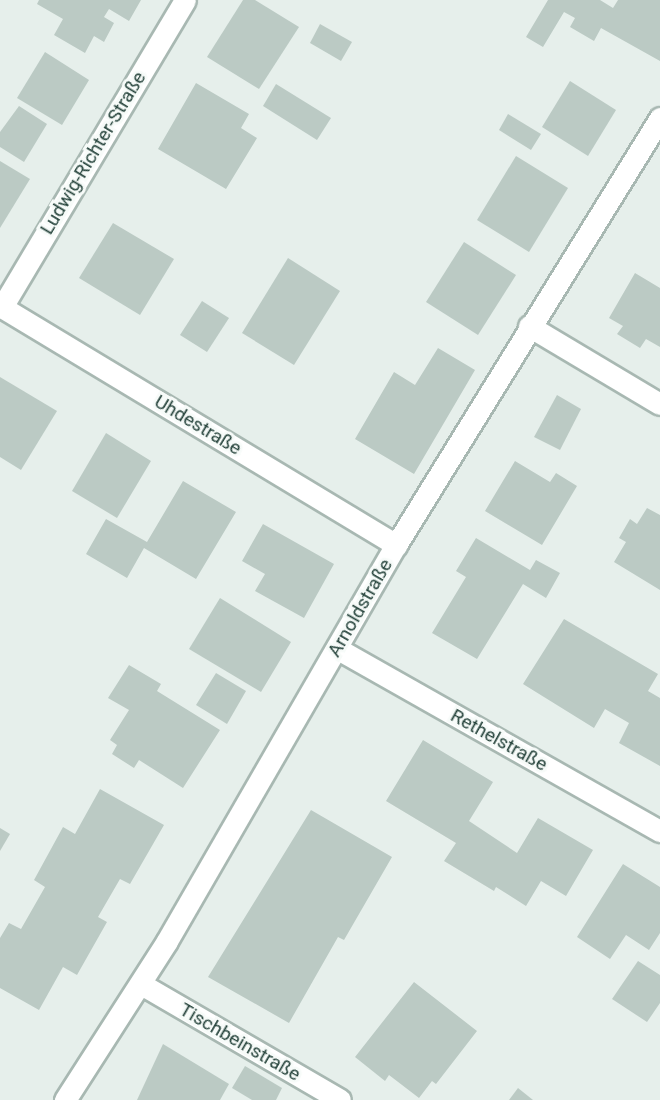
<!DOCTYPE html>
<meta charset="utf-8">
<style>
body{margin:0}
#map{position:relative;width:660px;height:1100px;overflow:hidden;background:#e6efeb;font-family:Roboto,sans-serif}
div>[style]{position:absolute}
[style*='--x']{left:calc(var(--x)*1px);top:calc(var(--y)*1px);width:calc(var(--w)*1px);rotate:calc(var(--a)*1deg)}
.building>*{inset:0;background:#bbcac4}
.roads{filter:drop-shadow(2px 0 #a8b8b2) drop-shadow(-2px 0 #a8b8b2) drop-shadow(0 2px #a8b8b2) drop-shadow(0 -2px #a8b8b2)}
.minor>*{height:21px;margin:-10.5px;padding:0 10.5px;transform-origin:10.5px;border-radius:10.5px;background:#fff}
span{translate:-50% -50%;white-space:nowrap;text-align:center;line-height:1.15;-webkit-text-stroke:6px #f7fbf9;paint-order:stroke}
.street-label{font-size:19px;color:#24423a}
</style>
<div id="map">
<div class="building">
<div style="clip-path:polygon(39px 0,141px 0,129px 21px,109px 9px,104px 17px,114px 23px,104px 42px,94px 36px,85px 53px,54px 35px,63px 19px,37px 4px)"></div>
<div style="clip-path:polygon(243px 0,255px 0,299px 27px,259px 89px,207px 57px)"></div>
<div style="clip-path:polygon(548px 0,600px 0,613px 8px,618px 0,660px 0,660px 61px,601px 28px,594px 41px,570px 27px,575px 18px,564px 12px,543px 47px,526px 37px)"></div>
<div style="clip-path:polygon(320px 24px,352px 42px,341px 61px,310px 43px)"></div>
<div style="clip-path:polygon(45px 52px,89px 80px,62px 125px,17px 98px)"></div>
<div style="clip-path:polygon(570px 81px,616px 110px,588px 156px,542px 127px)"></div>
<div style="clip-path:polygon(196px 83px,249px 114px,241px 128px,257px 138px,226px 189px,158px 149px)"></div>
<div style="clip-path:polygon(276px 84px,331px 118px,317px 140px,263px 106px)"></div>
<div style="clip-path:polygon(19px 106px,47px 124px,24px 162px,0 147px,0 132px)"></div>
<div style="clip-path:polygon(508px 114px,541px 134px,531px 150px,499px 130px)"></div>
<div style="clip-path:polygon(516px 156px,568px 188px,529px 252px,477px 220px)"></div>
<div style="clip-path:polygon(0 161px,30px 179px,0 228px)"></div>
<div style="clip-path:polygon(113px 223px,174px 259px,140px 315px,79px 278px)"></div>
<div style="clip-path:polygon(464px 242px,516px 275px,478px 335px,426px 302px)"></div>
<div style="clip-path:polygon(288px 258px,340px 291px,294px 365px,242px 333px)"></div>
<div style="clip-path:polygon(635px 273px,660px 288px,660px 347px,646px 339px,640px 348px,617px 334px,623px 326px,609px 318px)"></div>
<div style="clip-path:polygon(202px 301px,229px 318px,207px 352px,180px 335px)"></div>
<div style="clip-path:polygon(438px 348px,475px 370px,414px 474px,355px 439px,394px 372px,415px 385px)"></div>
<div style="clip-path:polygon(0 377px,57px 411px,21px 470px,0 457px)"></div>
<div style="clip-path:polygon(557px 395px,581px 409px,560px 450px,534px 437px)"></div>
<div style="clip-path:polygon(106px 433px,151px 461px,117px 518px,72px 491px)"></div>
<div style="clip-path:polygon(515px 461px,550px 482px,556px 473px,577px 486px,542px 545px,485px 511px)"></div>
<div style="clip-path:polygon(183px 481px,236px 512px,196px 579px,144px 548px,127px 578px,86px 554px,106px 519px,147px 542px)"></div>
<div style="clip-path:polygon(647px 508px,660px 515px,660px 590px,614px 562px,626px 542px,619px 538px,630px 519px,637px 524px)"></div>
<div style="clip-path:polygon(263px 524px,334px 564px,304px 618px,255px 591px,265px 574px,242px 561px)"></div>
<div style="clip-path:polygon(476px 538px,530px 570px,536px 560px,560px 573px,546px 598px,523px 584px,477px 659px,432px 633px,466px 577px,456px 571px)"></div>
<div style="clip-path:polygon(220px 598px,291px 642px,261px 692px,189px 649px)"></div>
<div style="clip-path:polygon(564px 619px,658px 674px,648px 691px,660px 698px,660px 766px,619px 743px,629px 723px,605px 709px,594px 728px,523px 684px)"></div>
<div style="clip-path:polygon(129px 665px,161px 684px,157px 691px,220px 730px,183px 788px,139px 760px,134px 768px,112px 754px,117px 745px,110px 740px,129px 710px,108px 698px)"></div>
<div style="clip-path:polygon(216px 673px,246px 691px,227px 724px,196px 705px)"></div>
<div style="clip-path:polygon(423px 740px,493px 782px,469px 821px,517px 853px,538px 818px,593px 850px,566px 896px,541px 881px,526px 906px,496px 887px,494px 891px,444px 861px,456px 843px,386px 801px)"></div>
<div style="clip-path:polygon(100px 789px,164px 825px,130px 884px,120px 879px,98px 917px,107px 922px,77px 975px,63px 967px,39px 1010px,0 988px,0 938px,9px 923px,21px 929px,45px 887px,34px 880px,63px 827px,75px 834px)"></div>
<div style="clip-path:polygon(311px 810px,392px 857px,344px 940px,338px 937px,289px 1023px,208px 977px)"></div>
<div style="clip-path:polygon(0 828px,10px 834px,0 851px)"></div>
<div style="clip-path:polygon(623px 864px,660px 887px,660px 933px,649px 950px,626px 935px,610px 959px,577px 937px)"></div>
<div style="clip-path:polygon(638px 961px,660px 975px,660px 1003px,647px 1022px,612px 999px)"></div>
<div style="clip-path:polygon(414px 982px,477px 1031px,436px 1084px,432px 1081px,419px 1098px,389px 1075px,385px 1081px,355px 1057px)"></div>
<div style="clip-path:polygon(163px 1044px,229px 1084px,220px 1100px,137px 1100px)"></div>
<div style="clip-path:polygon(245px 1066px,282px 1088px,276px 1100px,252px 1100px,232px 1088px)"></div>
<div style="clip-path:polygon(518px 1088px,533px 1100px,509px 1100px)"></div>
</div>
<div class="roads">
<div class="minor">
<div style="--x:0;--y:306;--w:463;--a:31.1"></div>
<div style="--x:2;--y:307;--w:357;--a:-59.2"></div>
<div style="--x:529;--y:326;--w:152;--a:30.8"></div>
<div style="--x:338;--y:649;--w:370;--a:29.5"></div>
<div style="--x:141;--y:984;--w:230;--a:30.2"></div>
<div style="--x:65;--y:1100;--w:189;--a:-57.3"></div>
<div style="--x:167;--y:941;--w:457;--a:-60"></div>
<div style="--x:396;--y:545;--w:502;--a:-58.27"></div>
</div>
</div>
<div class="street-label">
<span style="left:93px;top:153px;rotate:-59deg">Ludwig-Richter-Straße</span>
<span style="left:198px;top:425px;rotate:31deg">Uhdestraße</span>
<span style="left:360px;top:608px;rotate:-60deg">Arnoldstraße</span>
<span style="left:499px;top:740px;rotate:29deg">Rethelstraße</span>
<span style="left:240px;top:1042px;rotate:30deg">Tischbeinstraße</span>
</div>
</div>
